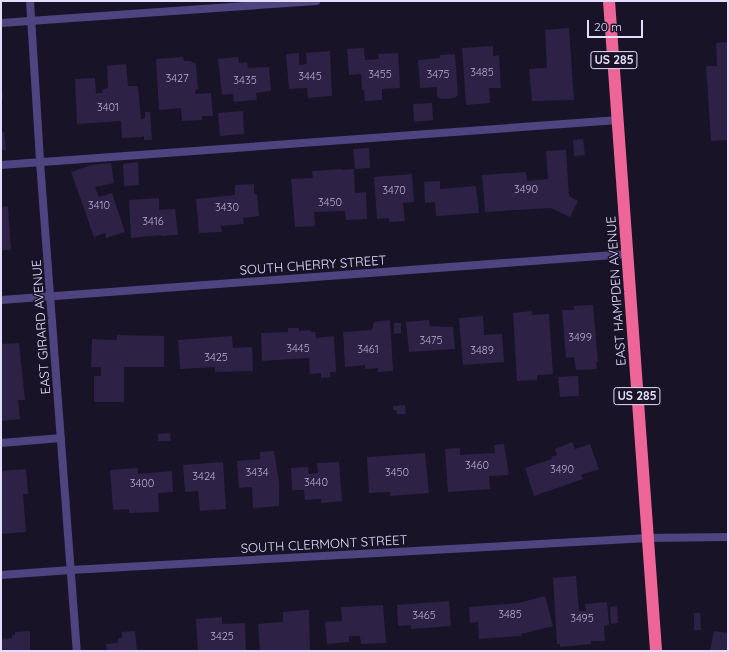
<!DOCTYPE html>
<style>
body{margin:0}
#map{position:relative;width:729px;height:652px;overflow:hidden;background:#191327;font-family:Quicksand,sans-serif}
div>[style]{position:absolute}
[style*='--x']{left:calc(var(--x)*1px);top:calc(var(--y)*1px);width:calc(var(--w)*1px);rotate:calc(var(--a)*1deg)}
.building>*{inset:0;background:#2d2146}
.lane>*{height:8px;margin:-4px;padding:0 4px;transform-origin:4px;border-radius:4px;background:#4d4480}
.street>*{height:8px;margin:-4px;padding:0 4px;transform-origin:4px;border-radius:4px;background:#4d4480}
.highway>*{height:12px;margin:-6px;padding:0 6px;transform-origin:6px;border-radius:6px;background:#ed6697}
span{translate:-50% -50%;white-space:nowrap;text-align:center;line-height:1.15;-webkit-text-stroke:3px #191327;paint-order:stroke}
.number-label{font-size:11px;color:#b6aece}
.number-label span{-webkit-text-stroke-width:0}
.shield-label span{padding:1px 3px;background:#191327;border:1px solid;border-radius:3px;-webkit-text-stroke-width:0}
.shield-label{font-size:12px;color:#e4ddfb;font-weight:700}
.street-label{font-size:13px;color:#e4ddfb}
.frame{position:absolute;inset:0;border:2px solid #e4ddfb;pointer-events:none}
.scale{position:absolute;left:587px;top:20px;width:56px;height:18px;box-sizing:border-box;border:2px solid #e4ddfb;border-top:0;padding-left:5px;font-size:12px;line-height:14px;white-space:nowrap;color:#e4ddfb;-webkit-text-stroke:3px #191327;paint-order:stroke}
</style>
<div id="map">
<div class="building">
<div style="clip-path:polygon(569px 28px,574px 100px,532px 101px,529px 69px,547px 68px,545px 30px)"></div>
<div style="clip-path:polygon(728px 42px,728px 140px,711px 141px,706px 66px,717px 66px,716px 43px)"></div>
<div style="clip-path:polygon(493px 46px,493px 56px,499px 55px,501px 88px,489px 88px,490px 103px,466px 105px,462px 48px)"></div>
<div style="clip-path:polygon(364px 48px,365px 60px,379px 59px,378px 54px,398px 53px,400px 88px,382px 89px,382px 100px,365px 101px,364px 90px,362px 90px,361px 74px,349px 75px,347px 49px)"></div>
<div style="clip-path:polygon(330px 51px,332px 96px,308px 98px,307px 88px,289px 89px,286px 54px,299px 53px,299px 65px,307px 64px,306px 53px)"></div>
<div style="clip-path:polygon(455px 54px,458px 95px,454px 98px,442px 99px,437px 97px,437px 87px,420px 88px,418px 60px,440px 58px,440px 55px)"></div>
<div style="clip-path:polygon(183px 57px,184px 61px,190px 61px,196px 64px,198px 89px,195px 90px,195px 94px,211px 93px,213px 116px,202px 116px,202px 120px,182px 121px,181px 108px,159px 110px,156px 59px)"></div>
<div style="clip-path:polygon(238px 57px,239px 63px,247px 62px,248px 68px,269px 67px,271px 91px,256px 93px,257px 100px,234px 102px,233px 94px,222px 95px,218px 59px)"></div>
<div style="clip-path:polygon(126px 64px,128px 86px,138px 86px,141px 119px,145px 118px,145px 112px,150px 112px,152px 140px,144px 140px,144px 135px,142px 137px,122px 138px,121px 121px,77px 124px,75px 79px,95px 78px,96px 93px,103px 93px,102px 90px,108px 88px,107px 66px)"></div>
<div style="clip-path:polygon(1px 81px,3px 99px,1px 99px)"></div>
<div style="clip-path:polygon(432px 103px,433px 120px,414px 122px,413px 104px)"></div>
<div style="clip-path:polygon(243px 111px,244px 134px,220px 136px,218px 113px)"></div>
<div style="clip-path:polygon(1px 132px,4px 132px,6px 150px,1px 150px)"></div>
<div style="clip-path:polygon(583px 139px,585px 155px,574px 156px,573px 140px)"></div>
<div style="clip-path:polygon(369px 148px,370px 168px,355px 169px,353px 149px)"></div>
<div style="clip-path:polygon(566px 150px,569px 196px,578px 201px,570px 217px,551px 208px,485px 212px,482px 175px,526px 172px,527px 181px,548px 179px,546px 151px)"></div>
<div style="clip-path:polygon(138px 162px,139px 185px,124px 186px,123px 164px)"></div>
<div style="clip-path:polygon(111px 163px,114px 183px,95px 187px,99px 197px,112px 193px,125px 232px,106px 238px,105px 233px,94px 237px,71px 172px,91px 165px)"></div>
<div style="clip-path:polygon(341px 169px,341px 170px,354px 169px,355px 193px,366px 192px,367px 219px,346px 220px,345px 211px,314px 212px,315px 226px,295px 227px,291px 179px,313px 178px,312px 171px)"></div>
<div style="clip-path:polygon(412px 174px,414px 202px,403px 203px,405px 221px,389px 222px,389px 218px,377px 219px,374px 177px)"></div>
<div style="clip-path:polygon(440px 181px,440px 189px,476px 186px,479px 213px,436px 216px,435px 202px,425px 203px,424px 182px)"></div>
<div style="clip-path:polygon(254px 184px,254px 194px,257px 194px,259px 216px,243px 218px,244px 224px,221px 226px,222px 232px,199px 233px,196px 199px,235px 195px,235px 185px)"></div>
<div style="clip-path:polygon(159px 198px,159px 210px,175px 209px,178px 235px,161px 236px,161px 235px,131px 238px,129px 200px)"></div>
<div style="clip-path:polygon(8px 206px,11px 250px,1px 250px,1px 207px)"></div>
<div style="clip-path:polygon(593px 305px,598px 362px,596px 362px,597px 369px,576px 370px,574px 357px,566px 358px,562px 310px,574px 310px,574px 306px)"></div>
<div style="clip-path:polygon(532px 311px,532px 315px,549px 314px,553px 374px,537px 375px,537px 380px,517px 381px,513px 313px)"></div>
<div style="clip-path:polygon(483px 316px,484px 335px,502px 334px,504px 362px,463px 365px,459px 318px)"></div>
<div style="clip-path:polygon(390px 320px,393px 371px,378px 372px,378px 368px,365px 369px,365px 365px,345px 367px,343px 332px,372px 330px,374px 322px)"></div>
<div style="clip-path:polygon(429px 320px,430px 326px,453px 327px,455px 349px,409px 352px,406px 322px)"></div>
<div style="clip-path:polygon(394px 323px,401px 323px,401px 333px,394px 334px)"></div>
<div style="clip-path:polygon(288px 328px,299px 328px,299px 331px,310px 330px,310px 332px,315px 332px,316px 338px,334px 336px,336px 372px,330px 372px,330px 377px,321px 378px,321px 373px,310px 374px,309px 358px,262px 361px,261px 333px,288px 332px)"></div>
<div style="clip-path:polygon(117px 335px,164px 336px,164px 367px,124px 367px,124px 402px,94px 402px,94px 376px,101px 376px,101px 367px,91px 367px,92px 339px,117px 340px)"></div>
<div style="clip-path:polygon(232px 336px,233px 348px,252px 347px,253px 371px,215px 372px,215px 367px,180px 369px,178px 340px)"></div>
<div style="clip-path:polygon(19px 343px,25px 400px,18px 400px,20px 419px,1px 421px,1px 344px)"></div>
<div style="clip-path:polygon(575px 376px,578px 376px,579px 396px,560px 397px,558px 377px)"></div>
<div style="clip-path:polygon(405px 405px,406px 414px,397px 414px,396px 410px,393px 410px,393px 406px)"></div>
<div style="clip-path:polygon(170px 433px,171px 441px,158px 441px,158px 434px)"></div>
<div style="clip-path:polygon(572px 442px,575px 449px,590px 444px,599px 469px,581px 475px,583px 479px,534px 496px,525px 468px,552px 459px,551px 457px,557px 455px,555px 449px)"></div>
<div style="clip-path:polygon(504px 444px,509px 475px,489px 476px,490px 489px,448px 492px,445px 449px,460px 448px,460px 455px,495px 453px,494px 445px)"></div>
<div style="clip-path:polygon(274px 451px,279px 483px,279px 506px,253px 508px,252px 487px,239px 488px,237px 461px,260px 459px,260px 452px)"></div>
<div style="clip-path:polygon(425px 453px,429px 493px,390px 496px,390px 492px,369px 493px,367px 457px)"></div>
<div style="clip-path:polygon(223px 462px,226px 509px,200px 511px,198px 491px,185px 492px,183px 465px)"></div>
<div style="clip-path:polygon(339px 462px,342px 501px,321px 503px,321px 499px,305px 500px,304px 490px,292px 490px,291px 468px,308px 467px,309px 474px,318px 473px,317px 463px)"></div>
<div style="clip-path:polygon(138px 468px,138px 474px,172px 471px,173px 492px,158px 493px,159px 512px,129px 513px,129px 509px,113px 510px,110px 470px)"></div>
<div style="clip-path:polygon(26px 469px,28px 494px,23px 494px,26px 532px,1px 534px,1px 471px)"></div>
<div style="clip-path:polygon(576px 576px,579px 611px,586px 611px,585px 604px,607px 602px,609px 625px,604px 626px,605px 641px,591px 641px,591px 644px,560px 647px,560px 644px,557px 644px,553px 578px)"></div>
<div style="clip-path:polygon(545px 596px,553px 626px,521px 634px,522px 636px,479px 639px,478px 622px,470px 623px,469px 607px,519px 603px)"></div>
<div style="clip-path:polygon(449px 601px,451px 626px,411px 629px,411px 625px,398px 626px,397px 605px)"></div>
<div style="clip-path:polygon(383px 605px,386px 643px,361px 644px,360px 636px,349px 636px,349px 642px,327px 644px,325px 622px,342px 621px,341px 607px)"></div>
<div style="clip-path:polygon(617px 606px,618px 623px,611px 624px,610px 607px)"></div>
<div style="clip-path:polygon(306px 610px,309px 610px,310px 651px,260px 651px,258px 624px,283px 622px,283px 612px)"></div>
<div style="clip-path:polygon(694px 613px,700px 613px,701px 630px,694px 630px)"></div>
<div style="clip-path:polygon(222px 617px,222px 624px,245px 623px,246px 651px,198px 651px,196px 619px)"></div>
<div style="clip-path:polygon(30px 631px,30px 651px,1px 651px,1px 639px,12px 638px,12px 635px,15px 635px,15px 632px)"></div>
<div style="clip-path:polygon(135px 631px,137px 651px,107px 651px,106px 644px,118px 643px,118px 638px,122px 638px,122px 632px)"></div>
<div style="clip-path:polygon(714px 631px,728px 633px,728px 651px,710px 651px)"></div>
</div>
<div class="lane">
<div style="--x:1;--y:165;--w:619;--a:-4.17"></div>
<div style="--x:1;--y:443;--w:60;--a:-4.8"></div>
</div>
<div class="street">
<div style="--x:30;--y:1;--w:161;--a:86.4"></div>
<div style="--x:40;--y:162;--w:490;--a:85.7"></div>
<div style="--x:1;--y:23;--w:316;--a:-4"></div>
<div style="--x:1;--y:300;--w:628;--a:-4.2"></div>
<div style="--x:1;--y:575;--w:70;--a:-4.1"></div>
<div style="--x:71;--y:570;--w:578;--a:-3.17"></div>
<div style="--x:648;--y:538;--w:80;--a:-0.7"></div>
</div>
<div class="highway">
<div style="--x:609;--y:1;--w:652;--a:85.86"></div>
</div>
<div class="number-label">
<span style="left:482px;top:72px">3485</span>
<span style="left:380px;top:74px">3455</span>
<span style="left:438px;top:74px">3475</span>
<span style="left:310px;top:76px">3445</span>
<span style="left:177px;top:78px">3427</span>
<span style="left:245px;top:80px">3435</span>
<span style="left:108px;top:107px">3401</span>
<span style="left:526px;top:189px">3490</span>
<span style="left:394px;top:190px">3470</span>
<span style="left:330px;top:202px">3450</span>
<span style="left:99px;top:205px">3410</span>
<span style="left:227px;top:207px">3430</span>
<span style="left:153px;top:221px">3416</span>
<span style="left:580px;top:337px">3499</span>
<span style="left:431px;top:340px">3475</span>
<span style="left:298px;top:348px">3445</span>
<span style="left:368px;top:349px">3461</span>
<span style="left:482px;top:350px">3489</span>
<span style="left:216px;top:357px">3425</span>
<span style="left:477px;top:465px">3460</span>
<span style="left:562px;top:469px">3490</span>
<span style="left:257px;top:472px">3434</span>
<span style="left:397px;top:472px">3450</span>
<span style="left:204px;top:476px">3424</span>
<span style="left:316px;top:482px">3440</span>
<span style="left:142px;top:483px">3400</span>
<span style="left:510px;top:614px">3485</span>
<span style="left:424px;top:615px">3465</span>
<span style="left:582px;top:618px">3495</span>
<span style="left:222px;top:636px">3425</span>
</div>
<div class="shield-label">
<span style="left:614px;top:60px">US 285</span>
<span style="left:637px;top:396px">US 285</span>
</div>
<div class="street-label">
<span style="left:313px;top:265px;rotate:-4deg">SOUTH CHERRY STREET</span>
<span style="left:616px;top:291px;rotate:-94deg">EAST HAMPDEN AVENUE</span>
<span style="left:41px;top:327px;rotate:-94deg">EAST GIRARD AVENUE</span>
<span style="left:324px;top:544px;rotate:-3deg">SOUTH CLERMONT STREET</span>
</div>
<div class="frame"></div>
<div class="scale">20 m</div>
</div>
